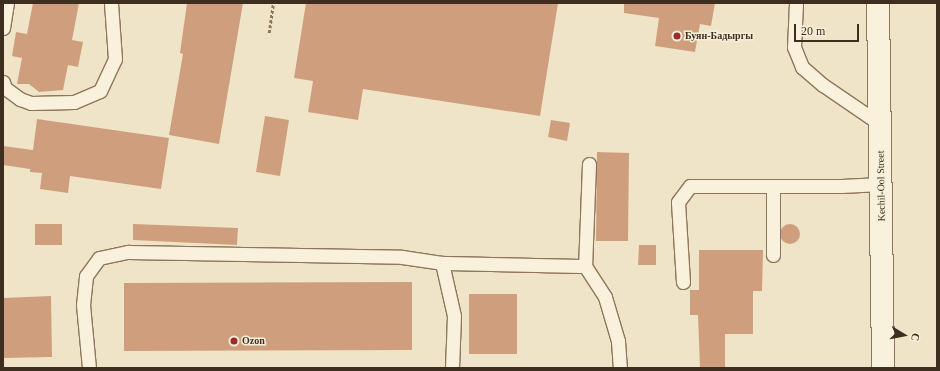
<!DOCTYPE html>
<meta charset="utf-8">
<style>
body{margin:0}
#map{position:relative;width:940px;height:371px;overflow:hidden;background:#f0e4c8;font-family:"Times New Roman",serif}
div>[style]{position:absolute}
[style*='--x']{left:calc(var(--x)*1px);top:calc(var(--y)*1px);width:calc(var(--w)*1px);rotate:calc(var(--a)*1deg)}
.building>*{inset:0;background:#cf9f7d}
.round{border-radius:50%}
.path>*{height:2.5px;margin-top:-1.25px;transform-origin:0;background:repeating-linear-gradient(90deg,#8d765c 0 3px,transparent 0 5px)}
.roads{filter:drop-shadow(1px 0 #8d765c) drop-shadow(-1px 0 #8d765c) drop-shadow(0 1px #8d765c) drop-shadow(0 -1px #8d765c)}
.service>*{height:13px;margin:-6.5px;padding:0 6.5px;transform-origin:6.5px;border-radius:6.5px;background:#faf1dc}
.tertiary>*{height:22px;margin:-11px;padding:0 11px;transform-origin:11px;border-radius:11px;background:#faf1dc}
.dots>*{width:11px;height:11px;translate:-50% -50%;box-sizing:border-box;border:2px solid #f7eed8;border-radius:50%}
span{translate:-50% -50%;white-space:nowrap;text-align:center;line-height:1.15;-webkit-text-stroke:3px #f7eed8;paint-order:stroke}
.poi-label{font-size:10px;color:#3d2e20;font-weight:700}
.left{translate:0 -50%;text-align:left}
.street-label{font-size:10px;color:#3d2e20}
.frame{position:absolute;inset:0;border:4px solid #3d2e20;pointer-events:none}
.north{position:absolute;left:884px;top:315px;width:40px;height:40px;-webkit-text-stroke:3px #f7eed8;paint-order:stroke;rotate:100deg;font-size:11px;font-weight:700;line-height:16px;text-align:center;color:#3d2e20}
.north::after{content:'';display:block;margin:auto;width:14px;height:18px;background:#3d2e20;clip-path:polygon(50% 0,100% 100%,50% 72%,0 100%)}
.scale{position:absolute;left:794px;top:24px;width:65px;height:18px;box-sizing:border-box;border:2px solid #3d2e20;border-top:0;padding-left:5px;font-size:12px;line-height:14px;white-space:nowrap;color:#3d2e20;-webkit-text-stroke:3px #f7eed8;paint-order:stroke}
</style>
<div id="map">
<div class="building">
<div style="clip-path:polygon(33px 3px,79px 3px,72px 40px,83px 42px,78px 67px,68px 65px,63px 90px,39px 92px,29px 84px,17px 84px,22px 58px,12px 56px,16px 32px,27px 34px)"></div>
<div style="clip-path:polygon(187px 3px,243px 3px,219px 144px,169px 135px,183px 54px,180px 53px)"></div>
<div style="clip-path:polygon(306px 3px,558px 3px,540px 116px,363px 89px,358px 120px,308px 112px,313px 81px,294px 78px)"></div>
<div style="clip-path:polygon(624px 3px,715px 3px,711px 26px,700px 24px,695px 52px,655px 46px,659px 18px,624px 13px)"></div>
<div style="clip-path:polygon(265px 116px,289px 120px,280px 176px,256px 172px)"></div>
<div style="clip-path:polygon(37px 119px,169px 138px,161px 189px,70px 176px,68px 193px,40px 189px,42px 173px,30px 172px,30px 169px,3px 165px,3px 146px,33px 150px)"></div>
<div style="clip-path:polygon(551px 120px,570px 123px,567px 141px,548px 137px)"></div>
<div style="clip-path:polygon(597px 152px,629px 153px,628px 241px,596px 241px)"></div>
<div class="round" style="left:780px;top:224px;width:20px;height:20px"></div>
<div style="clip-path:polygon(35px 224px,62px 224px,62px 245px,35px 245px)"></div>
<div style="clip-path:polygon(133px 224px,238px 228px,237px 245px,133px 240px)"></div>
<div style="clip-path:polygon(639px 245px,656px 245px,656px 265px,638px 265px)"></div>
<div style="clip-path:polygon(699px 250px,763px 250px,762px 291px,753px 291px,753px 334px,725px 334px,725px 368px,700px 368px,698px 315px,690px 315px,690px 290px,699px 290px)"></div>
<div style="clip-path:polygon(412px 282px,412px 350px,124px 351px,124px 283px)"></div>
<div style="clip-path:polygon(469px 294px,517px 294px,517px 354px,469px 354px)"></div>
<div style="clip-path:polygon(51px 296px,52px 357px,4px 358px,3px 298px)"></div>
</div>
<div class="path">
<div style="--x:269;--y:33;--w:30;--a:-82"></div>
</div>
<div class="roads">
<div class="service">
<div style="--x:796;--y:3;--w:44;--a:92.6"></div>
<div style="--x:794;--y:47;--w:22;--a:68"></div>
<div style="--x:802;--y:67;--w:28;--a:41"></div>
<div style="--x:823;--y:85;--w:69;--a:34.4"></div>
<div style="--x:3;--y:28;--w:25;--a:-81"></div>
<div style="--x:3;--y:82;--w:6;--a:72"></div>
<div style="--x:5;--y:88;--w:19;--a:36"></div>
<div style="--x:20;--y:99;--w:12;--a:20"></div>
<div style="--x:31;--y:103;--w:43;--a:-1.3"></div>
<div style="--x:74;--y:102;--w:28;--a:-23"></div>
<div style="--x:100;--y:91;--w:35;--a:-65"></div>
<div style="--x:115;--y:59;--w:56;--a:-94.1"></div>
<div style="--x:589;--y:164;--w:102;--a:92.2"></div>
<div style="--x:585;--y:266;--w:37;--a:57"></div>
<div style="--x:605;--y:297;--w:46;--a:73.5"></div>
<div style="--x:618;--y:341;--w:27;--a:86"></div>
<div style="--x:773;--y:186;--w:69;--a:90"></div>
<div style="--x:442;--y:263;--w:143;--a:1.2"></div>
<div style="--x:683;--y:282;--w:80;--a:-93.6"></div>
<div style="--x:678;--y:202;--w:20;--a:-53"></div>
<div style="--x:690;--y:186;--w:151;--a:0"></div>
<div style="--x:841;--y:186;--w:40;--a:-2.9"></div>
<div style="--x:89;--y:368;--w:63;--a:-95.4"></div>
<div style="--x:83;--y:305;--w:29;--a:-84"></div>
<div style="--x:86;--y:276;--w:22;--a:-54"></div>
<div style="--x:99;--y:258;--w:30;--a:-12"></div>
<div style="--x:128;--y:252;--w:274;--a:1"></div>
<div style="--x:402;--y:257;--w:40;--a:8.5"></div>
<div style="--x:442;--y:263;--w:54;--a:77.2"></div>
<div style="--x:454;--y:316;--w:52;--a:92.2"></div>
</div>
<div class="tertiary">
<div style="--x:878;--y:3;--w:365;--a:89.2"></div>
</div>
</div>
<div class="dots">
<div style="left:677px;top:36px;background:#9e2a2b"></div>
<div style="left:234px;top:341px;background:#9e2a2b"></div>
</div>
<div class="poi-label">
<span class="left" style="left:685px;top:36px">Буян-Бадыргы</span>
<span class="left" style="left:242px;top:341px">Ozon</span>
</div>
<div class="street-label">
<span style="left:881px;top:186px;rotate:-91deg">Kechil-Ool Street</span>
</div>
<div class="frame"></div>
<div class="north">С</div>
<div class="scale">20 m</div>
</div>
